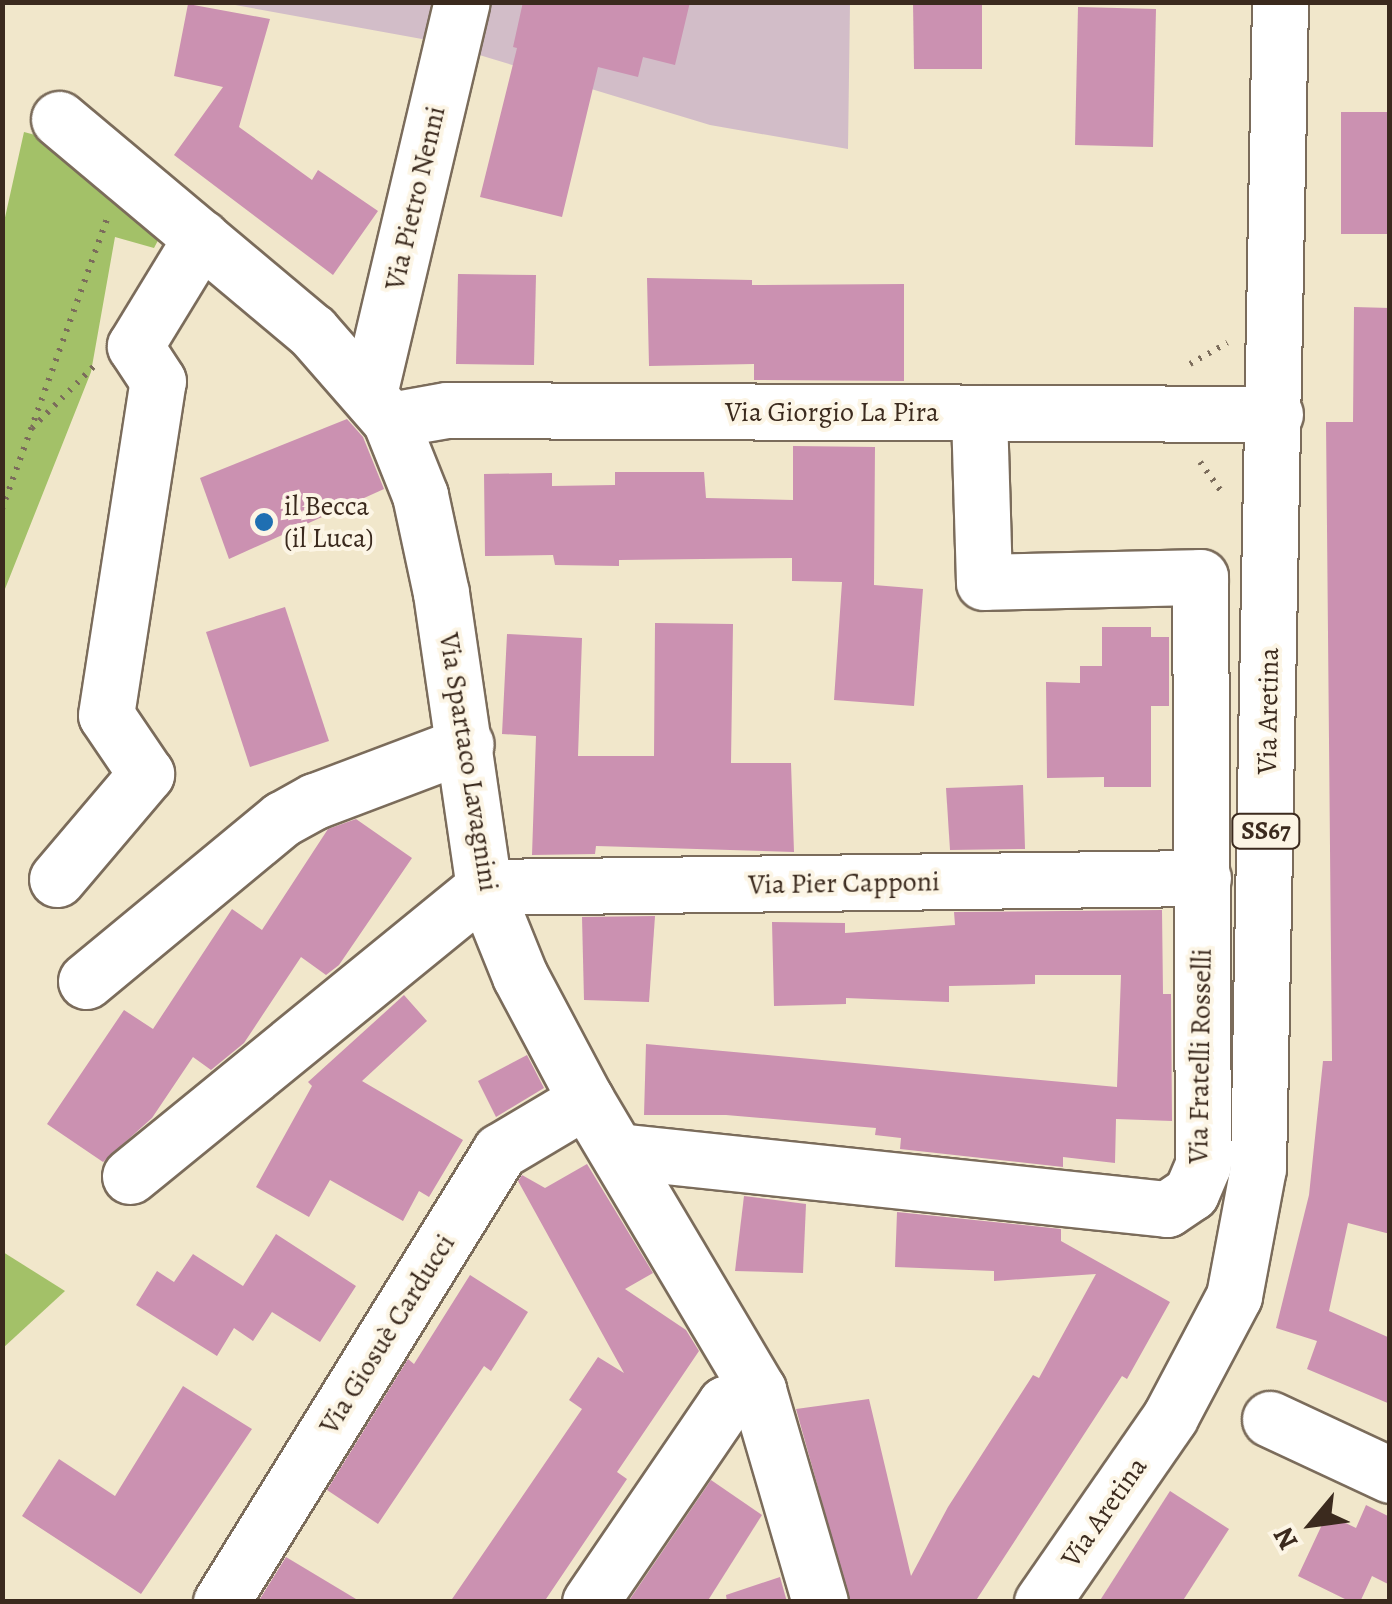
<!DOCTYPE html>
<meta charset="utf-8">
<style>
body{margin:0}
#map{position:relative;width:1392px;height:1604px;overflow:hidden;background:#f1e7cb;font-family:Alegreya,serif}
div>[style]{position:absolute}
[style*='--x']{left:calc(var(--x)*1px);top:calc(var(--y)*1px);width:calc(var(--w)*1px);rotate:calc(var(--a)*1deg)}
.industrial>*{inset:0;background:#d2bdc8}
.green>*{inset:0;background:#a3c168}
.building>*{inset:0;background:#cb91b1}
.path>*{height:6px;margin-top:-3px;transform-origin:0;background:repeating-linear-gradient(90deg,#7b6c5b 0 2.5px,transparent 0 10.5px)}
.roads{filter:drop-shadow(2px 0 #7b6c5b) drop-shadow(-2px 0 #7b6c5b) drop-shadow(0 2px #7b6c5b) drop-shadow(0 -2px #7b6c5b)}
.minor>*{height:55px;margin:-27.5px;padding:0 27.5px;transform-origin:27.5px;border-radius:27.5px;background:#fff}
.major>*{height:55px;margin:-27.5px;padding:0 27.5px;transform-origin:27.5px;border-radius:27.5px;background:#fff}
.dots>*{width:28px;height:28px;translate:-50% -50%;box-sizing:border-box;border:5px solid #fcf5e5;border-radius:50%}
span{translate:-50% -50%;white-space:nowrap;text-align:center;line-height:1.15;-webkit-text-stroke:8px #fcf5e5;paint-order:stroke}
.shield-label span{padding:2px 8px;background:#fcf5e5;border:2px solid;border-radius:8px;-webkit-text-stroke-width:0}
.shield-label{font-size:25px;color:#3b2a1e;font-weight:700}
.street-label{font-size:28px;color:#3b2a1e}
.poi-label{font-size:28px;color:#3b2a1e}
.left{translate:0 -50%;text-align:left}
.frame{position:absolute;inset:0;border:5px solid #3b2a1e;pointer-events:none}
.north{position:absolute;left:1262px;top:1474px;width:100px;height:100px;-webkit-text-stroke:8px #fcf5e5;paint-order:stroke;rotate:241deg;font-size:28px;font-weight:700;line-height:40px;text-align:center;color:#3b2a1e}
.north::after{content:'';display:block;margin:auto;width:35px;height:45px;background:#3b2a1e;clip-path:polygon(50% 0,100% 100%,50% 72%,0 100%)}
</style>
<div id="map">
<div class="industrial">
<div style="clip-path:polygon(224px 3px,850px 3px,848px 149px,710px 125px,433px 41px)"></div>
</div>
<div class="green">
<div style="clip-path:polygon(24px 132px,54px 140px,164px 229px,154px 248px,115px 237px,91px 372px,3px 594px,2px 231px)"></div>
<div style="clip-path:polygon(3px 1252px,65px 1291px,3px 1348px,2px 1348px)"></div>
</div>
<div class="building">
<div style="clip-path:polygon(523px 2px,690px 2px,675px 65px,643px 57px,638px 77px,598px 67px,562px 217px,480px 197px,517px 48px,513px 47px)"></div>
<div style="clip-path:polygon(913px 2px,982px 2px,982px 69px,914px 69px)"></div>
<div style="clip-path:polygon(188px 4px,270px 19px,239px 127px,312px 180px,318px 170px,378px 211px,333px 275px,174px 155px,223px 87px,174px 76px)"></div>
<div style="clip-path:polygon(1078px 7px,1156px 9px,1153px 147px,1075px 145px)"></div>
<div style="clip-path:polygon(1341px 112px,1390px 112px,1390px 234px,1341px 234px)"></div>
<div style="clip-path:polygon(458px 274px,536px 275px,534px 365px,456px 364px)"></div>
<div style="clip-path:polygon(647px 278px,752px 280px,752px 285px,904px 284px,904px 381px,754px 380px,754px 364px,649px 366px)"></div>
<div style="clip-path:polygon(1354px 307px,1390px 308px,1390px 1234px,1348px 1223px,1329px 1311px,1390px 1338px,1390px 1404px,1307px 1369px,1317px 1341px,1276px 1328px,1309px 1195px,1323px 1061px,1332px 1061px,1326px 422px,1353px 422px)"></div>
<div style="clip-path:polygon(347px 419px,363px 437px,384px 489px,229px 559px,200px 478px)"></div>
<div style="clip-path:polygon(793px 446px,875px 447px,874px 585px,923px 589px,914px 706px,834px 700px,842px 582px,792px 581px,792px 558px,619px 560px,619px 566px,555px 565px,553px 555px,485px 556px,484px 474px,552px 473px,552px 486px,615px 485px,615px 472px,704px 472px,706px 498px,793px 500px)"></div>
<div style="clip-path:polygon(285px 607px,329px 741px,250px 767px,206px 632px)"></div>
<div style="clip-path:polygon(655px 623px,733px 624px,731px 763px,791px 763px,794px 852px,596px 846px,595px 854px,532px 855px,536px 736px,502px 734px,507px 634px,582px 638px,578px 756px,654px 756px)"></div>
<div style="clip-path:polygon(1102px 627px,1151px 627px,1151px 637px,1169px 637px,1169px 706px,1151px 706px,1151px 787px,1104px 787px,1104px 777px,1047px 778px,1046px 682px,1080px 683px,1080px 666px,1102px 666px)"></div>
<div style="clip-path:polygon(1023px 785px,1025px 849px,950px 850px,946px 788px)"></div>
<div style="clip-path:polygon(356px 819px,412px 858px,339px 965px,326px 975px,301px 957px,244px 1043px,211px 1070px,193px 1057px,152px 1118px,103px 1162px,47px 1124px,124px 1010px,153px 1029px,232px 909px,262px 930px,328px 829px)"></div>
<div style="clip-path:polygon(1162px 910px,1163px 994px,1171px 994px,1172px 1121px,1116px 1119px,1115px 1163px,1063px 1157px,1063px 1167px,900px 1149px,901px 1138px,875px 1135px,876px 1128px,726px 1115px,644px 1115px,646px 1044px,1117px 1087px,1121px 975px,1035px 975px,1035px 984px,949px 986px,949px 1002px,846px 998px,846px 1004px,774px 1006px,772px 922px,845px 923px,845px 933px,955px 925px,954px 912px)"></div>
<div style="clip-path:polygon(655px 916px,649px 1002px,584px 1000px,582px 917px)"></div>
<div style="clip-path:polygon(404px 995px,427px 1021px,362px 1081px,463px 1140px,429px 1197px,419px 1191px,403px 1221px,330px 1180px,309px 1217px,256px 1187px,312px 1086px,308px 1082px)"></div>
<div style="clip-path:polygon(527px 1055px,544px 1088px,496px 1117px,478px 1081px)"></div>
<div style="clip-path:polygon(587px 1164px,653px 1273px,625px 1289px,686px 1330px,699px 1351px,617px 1472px,627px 1479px,544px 1602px,450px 1602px,582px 1409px,569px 1400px,598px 1357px,624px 1373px,518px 1181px,522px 1175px,545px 1188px)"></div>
<div style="clip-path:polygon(744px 1196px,806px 1204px,803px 1273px,735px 1271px)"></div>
<div style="clip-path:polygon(897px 1212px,1061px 1229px,1061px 1241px,1170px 1302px,1127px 1379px,1122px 1376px,975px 1602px,850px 1602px,796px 1409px,869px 1399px,911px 1576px,948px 1507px,1033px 1375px,1039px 1378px,1096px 1274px,994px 1281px,994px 1271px,895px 1267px)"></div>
<div style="clip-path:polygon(276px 1234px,356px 1286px,320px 1342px,272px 1312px,253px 1341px,234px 1328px,217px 1356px,136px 1305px,157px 1271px,174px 1282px,193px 1254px,243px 1286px)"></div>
<div style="clip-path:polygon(470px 1275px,528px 1312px,491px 1371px,484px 1366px,378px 1524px,327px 1490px,408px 1359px,414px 1364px)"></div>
<div style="clip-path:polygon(183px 1386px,252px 1429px,141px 1594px,22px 1516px,59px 1459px,115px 1496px)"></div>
<div style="clip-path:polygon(711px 1480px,762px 1515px,707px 1602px,628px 1602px)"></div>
<div style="clip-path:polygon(1170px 1491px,1229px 1529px,1182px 1602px,1099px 1602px)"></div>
<div style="clip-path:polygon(1366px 1505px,1390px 1517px,1390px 1585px,1372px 1576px,1360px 1602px,1351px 1602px,1298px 1576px,1327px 1514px,1356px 1528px)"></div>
<div style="clip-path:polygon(286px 1557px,361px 1602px,258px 1602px)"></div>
<div style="clip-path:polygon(780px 1577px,787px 1602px,727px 1602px,726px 1595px)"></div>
</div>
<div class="path">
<div style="--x:1190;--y:364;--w:43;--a:-29.6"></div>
<div style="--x:32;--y:428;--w:88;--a:-45"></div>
<div style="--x:1200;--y:462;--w:37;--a:54"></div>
<div style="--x:2;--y:509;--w:308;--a:-70.1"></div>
</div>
<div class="roads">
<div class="minor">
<div style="--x:59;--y:119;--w:330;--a:40"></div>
<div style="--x:312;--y:331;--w:118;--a:48.8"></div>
<div style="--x:390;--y:420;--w:81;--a:68.2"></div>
<div style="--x:420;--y:495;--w:100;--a:77.9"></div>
<div style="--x:441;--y:593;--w:297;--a:81.7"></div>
<div style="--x:484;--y:887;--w:96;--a:68"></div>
<div style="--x:520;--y:976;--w:140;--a:62"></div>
<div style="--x:586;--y:1100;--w:337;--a:59.3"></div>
<div style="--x:758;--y:1390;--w:221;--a:73.7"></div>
<div style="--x:369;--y:394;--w:403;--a:-76.7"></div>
<div style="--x:390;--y:420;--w:58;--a:-10"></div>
<div style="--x:447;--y:410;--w:828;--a:0.28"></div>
<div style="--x:57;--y:879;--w:138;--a:-49.7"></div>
<div style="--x:146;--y:774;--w:71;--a:-124.1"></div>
<div style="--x:106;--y:715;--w:338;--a:-81.2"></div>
<div style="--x:158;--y:381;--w:42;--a:-123.3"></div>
<div style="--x:135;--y:346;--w:127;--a:-58.6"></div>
<div style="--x:86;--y:981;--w:254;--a:-39.6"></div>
<div style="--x:282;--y:819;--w:38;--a:-29"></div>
<div style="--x:315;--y:801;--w:161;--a:-20.7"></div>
<div style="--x:618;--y:1151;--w:552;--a:6.03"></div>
<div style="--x:1167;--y:1209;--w:29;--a:-34"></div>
<div style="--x:1191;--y:1193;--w:30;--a:-67"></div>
<div style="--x:1203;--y:1165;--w:588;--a:-90.29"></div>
<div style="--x:1200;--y:577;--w:216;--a:178.7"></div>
<div style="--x:984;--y:582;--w:169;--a:-91.7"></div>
<div style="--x:130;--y:1176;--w:457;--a:-39.2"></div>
<div style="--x:484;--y:887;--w:719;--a:-0.72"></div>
<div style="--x:1270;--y:1419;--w:132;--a:25"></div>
<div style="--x:221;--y:1602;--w:530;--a:-58.26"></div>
<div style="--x:500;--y:1151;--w:100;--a:-30.7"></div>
<div style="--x:590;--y:1602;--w:240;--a:-55.7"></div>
<div style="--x:725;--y:1404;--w:36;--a:-23"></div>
</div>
<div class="major">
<div style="--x:1042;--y:1602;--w:225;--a:-55.3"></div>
<div style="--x:1170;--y:1417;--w:137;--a:-62.1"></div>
<div style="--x:1234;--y:1296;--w:130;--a:-79.4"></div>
<div style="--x:1258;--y:1168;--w:1166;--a:-88.92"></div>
</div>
</div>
<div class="dots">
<div style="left:264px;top:522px;background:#1f6fb2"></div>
</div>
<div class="shield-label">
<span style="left:1266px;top:831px">SS67</span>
</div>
<div class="street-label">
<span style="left:415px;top:198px;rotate:-77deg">Via Pietro Nenni</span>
<span style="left:832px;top:412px">Via Giorgio La Pira</span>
<span style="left:1268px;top:711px;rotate:-89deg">Via Aretina</span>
<span style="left:469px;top:762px;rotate:81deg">Via Spartaco Lavagnini</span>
<span style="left:844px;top:883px;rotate:-1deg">Via Pier Capponi</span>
<span style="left:1200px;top:1056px;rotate:-89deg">Via Fratelli Rosselli</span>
<span style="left:387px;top:1334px;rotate:-58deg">Via Giosuè Carducci</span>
<span style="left:1104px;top:1512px;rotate:-55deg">Via Aretina</span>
</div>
<div class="poi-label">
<span class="left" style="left:284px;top:522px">il Becca<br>(il Luca)</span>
</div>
<div class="frame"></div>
<div class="north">N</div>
</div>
